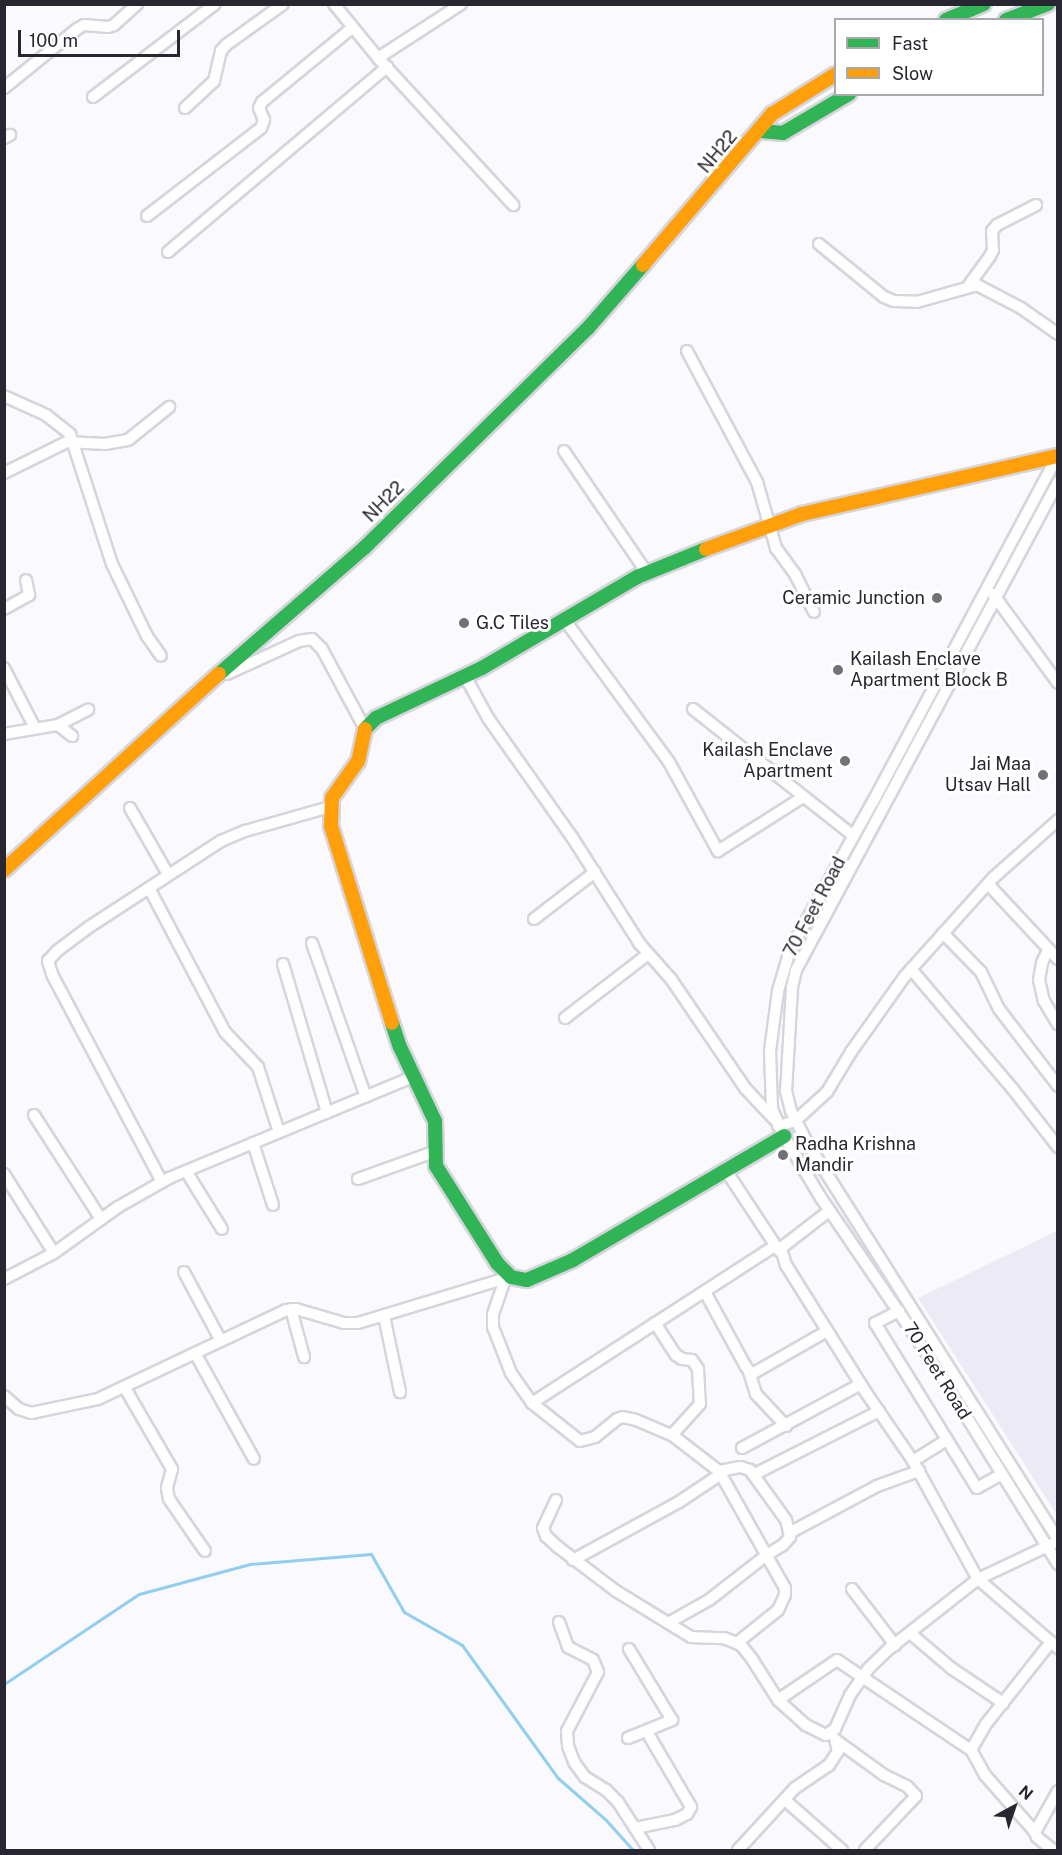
<!DOCTYPE html>
<style>
body{margin:0}
#map{position:relative;width:1062px;height:1855px;overflow:hidden;background:#faf9fd;font-family:"Public Sans",sans-serif}
div>[style]{position:absolute}
[style*='--x']{left:calc(var(--x)*1px);top:calc(var(--y)*1px);width:calc(var(--w)*1px);rotate:calc(var(--a)*1deg)}
.built>*{inset:0;background:#eceaf4}
.stream>*{height:3px;margin:-1.5px;padding:0 1.5px;transform-origin:1.5px;border-radius:1.5px;background:#92ceee}
.roads{filter:drop-shadow(2px 0 #d6d4dc) drop-shadow(-2px 0 #d6d4dc) drop-shadow(0 2px #d6d4dc) drop-shadow(0 -2px #d6d4dc)}
.street>*{height:10px;margin:-5px;padding:0 5px;transform-origin:5px;border-radius:5px;background:#fefeff}
.fast>*{height:14px;margin:-7px;padding:0 7px;transform-origin:7px;border-radius:7px;background:#30b455}
.slow>*{height:14px;margin:-7px;padding:0 7px;transform-origin:7px;border-radius:7px;background:#ff9f0a}
.dots>*{width:16px;height:16px;translate:-50% -50%;box-sizing:border-box;border:3px solid #fff;border-radius:50%}
span{translate:-50% -50%;white-space:nowrap;text-align:center;line-height:1.15;-webkit-text-stroke:6px #fff;paint-order:stroke}
.street-label{font-size:18px;color:#282631}
.poi-label{font-size:18px;color:#282631}
.right{translate:-100% -50%;text-align:right}
.left{translate:0 -50%;text-align:left}
.frame{position:absolute;inset:0;border:6px solid #282631;pointer-events:none}
.legend{position:absolute;left:834px;top:18px;width:210px;height:78px;box-sizing:border-box;background:#fff;border:2px solid #a9a8ad;margin:0;padding:8px 10px;list-style:none;font-size:18px;color:#282631}
.legend li{display:flex;align-items:center;gap:12px;height:30px}
.legend b{width:30px;border:2px solid #a9a8ad}
.north{position:absolute;left:984px;top:1777px;width:60px;height:60px;-webkit-text-stroke:4px #fff;paint-order:stroke;rotate:40deg;font-size:16px;font-weight:700;line-height:24px;text-align:center;color:#282631}
.north::after{content:'';display:block;margin:auto;width:21px;height:27px;background:#282631;clip-path:polygon(50% 0,100% 100%,50% 72%,0 100%)}
.scale{position:absolute;left:18px;top:30px;width:162px;height:27px;box-sizing:border-box;border:3px solid #282631;border-top:0;padding-left:8px;font-size:18px;line-height:21px;white-space:nowrap;color:#282631;-webkit-text-stroke:4px #fff;paint-order:stroke}
</style>
<div id="map">
<div class="built">
<div style="clip-path:polygon(1057px 1231px,1057px 1515px,918px 1298px)"></div>
</div>
<div class="stream">
<div style="--x:4;--y:1684;--w:162;--a:-33.7"></div>
<div style="--x:139;--y:1594;--w:115;--a:-15.1"></div>
<div style="--x:250;--y:1564;--w:121;--a:-4.7"></div>
<div style="--x:371;--y:1554;--w:67;--a:60.4"></div>
<div style="--x:404;--y:1612;--w:67;--a:29.6"></div>
<div style="--x:462;--y:1645;--w:164;--a:54.2"></div>
<div style="--x:558;--y:1778;--w:62;--a:41.1"></div>
<div style="--x:605;--y:1819;--w:42;--a:47.9"></div>
</div>
<div class="roads">
<div class="street">
<div style="--x:334;--y:4;--w:70;--a:50.8"></div>
<div style="--x:378;--y:58;--w:200;--a:47.4"></div>
<div style="--x:378;--y:58;--w:99;--a:-33"></div>
<div style="--x:4;--y:88;--w:94;--a:-38.9"></div>
<div style="--x:77;--y:29;--w:8;--a:-30"></div>
<div style="--x:84;--y:25;--w:24;--a:5"></div>
<div style="--x:108;--y:27;--w:6;--a:-18"></div>
<div style="--x:114;--y:25;--w:31;--a:-42"></div>
<div style="--x:93;--y:97;--w:153;--a:-37.3"></div>
<div style="--x:185;--y:108;--w:40;--a:-43"></div>
<div style="--x:214;--y:81;--w:31;--a:-77"></div>
<div style="--x:221;--y:51;--w:8;--a:-50"></div>
<div style="--x:226;--y:45;--w:70;--a:-35.7"></div>
<div style="--x:4;--y:138;--w:7;--a:-27"></div>
<div style="--x:147;--y:216;--w:144;--a:-37.7"></div>
<div style="--x:261;--y:128;--w:9;--a:-69"></div>
<div style="--x:264;--y:120;--w:13;--a:-113"></div>
<div style="--x:259;--y:108;--w:7;--a:-63"></div>
<div style="--x:262;--y:102;--w:117;--a:-39.4"></div>
<div style="--x:819;--y:244;--w:84;--a:39.2"></div>
<div style="--x:884;--y:297;--w:11;--a:22"></div>
<div style="--x:894;--y:301;--w:23;--a:2"></div>
<div style="--x:917;--y:302;--w:62;--a:-15.8"></div>
<div style="--x:977;--y:285;--w:50;--a:27.6"></div>
<div style="--x:1021;--y:308;--w:45;--a:35.1"></div>
<div style="--x:168;--y:252;--w:287;--a:-40.2"></div>
<div style="--x:969;--y:285;--w:36;--a:-54"></div>
<div style="--x:990;--y:256;--w:7;--a:-63"></div>
<div style="--x:993;--y:250;--w:19;--a:-93"></div>
<div style="--x:992;--y:231;--w:8;--a:-50"></div>
<div style="--x:997;--y:225;--w:44;--a:-27.1"></div>
<div style="--x:687;--y:351;--w:149;--a:61.9"></div>
<div style="--x:757;--y:482;--w:69;--a:73.9"></div>
<div style="--x:776;--y:548;--w:34;--a:54"></div>
<div style="--x:796;--y:576;--w:40;--a:63.4"></div>
<div style="--x:4;--y:396;--w:46;--a:24.3"></div>
<div style="--x:46;--y:415;--w:31;--a:38"></div>
<div style="--x:70;--y:434;--w:137;--a:72.1"></div>
<div style="--x:112;--y:564;--w:80;--a:64.1"></div>
<div style="--x:147;--y:636;--w:24;--a:55"></div>
<div style="--x:564;--y:451;--w:148;--a:55.8"></div>
<div style="--x:1058;--y:455;--w:387;--a:118.1"></div>
<div style="--x:876;--y:796;--w:176;--a:119.2"></div>
<div style="--x:790;--y:950;--w:43;--a:106.3"></div>
<div style="--x:778;--y:991;--w:61;--a:97.6"></div>
<div style="--x:770;--y:1051;--w:58;--a:88"></div>
<div style="--x:772;--y:1109;--w:30;--a:66"></div>
<div style="--x:784;--y:1136;--w:72;--a:59.2"></div>
<div style="--x:821;--y:1198;--w:197;--a:55.7"></div>
<div style="--x:932;--y:1361;--w:239;--a:58.2"></div>
<div style="--x:4;--y:473;--w:70;--a:-26.2"></div>
<div style="--x:67;--y:442;--w:38;--a:3"></div>
<div style="--x:105;--y:444;--w:23;--a:-10"></div>
<div style="--x:128;--y:440;--w:53;--a:-38.8"></div>
<div style="--x:1058;--y:482;--w:554;--a:118.23"></div>
<div style="--x:796;--y:970;--w:18;--a:103"></div>
<div style="--x:792;--y:988;--w:103;--a:93.3"></div>
<div style="--x:786;--y:1091;--w:21;--a:76"></div>
<div style="--x:791;--y:1111;--w:34;--a:63"></div>
<div style="--x:806;--y:1141;--w:471;--a:57.7"></div>
<div style="--x:993;--y:594;--w:110;--a:53.9"></div>
<div style="--x:4;--y:609;--w:29;--a:-29"></div>
<div style="--x:29;--y:595;--w:15;--a:-101"></div>
<div style="--x:564;--y:619;--w:177;--a:53.7"></div>
<div style="--x:669;--y:762;--w:102;--a:61.2"></div>
<div style="--x:718;--y:851;--w:101;--a:-32.4"></div>
<div style="--x:4;--y:668;--w:68;--a:62.7"></div>
<div style="--x:227;--y:674;--w:79;--a:-24.6"></div>
<div style="--x:299;--y:641;--w:13;--a:-9"></div>
<div style="--x:312;--y:639;--w:14;--a:45"></div>
<div style="--x:322;--y:649;--w:91;--a:61.7"></div>
<div style="--x:465;--y:676;--w:48;--a:61.3"></div>
<div style="--x:488;--y:718;--w:146;--a:54.8"></div>
<div style="--x:572;--y:837;--w:127;--a:57.6"></div>
<div style="--x:640;--y:944;--w:47;--a:48.5"></div>
<div style="--x:671;--y:979;--w:132;--a:55.8"></div>
<div style="--x:745;--y:1088;--w:44;--a:46.8"></div>
<div style="--x:693;--y:709;--w:205;--a:38.3"></div>
<div style="--x:58;--y:725;--w:34;--a:-27"></div>
<div style="--x:4;--y:734;--w:55;--a:-9.5"></div>
<div style="--x:58;--y:725;--w:18;--a:38"></div>
<div style="--x:130;--y:808;--w:76;--a:60.1"></div>
<div style="--x:988;--y:884;--w:103;--a:47"></div>
<div style="--x:149;--y:888;--w:163;--a:62.2"></div>
<div style="--x:225;--y:1032;--w:48;--a:46.7"></div>
<div style="--x:258;--y:1067;--w:68;--a:72.1"></div>
<div style="--x:534;--y:919;--w:77;--a:-37.6"></div>
<div style="--x:943;--y:933;--w:54;--a:45.7"></div>
<div style="--x:981;--y:972;--w:41;--a:64.1"></div>
<div style="--x:999;--y:1009;--w:97;--a:52.5"></div>
<div style="--x:312;--y:943;--w:163;--a:70.7"></div>
<div style="--x:1048;--y:950;--w:14;--a:115"></div>
<div style="--x:1042;--y:963;--w:17;--a:100"></div>
<div style="--x:1039;--y:980;--w:22;--a:77"></div>
<div style="--x:1044;--y:1001;--w:27;--a:59"></div>
<div style="--x:283;--y:964;--w:155;--a:73.5"></div>
<div style="--x:911;--y:969;--w:156;--a:49.7"></div>
<div style="--x:1012;--y:1088;--w:75;--a:52.1"></div>
<div style="--x:565;--y:1018;--w:105;--a:-37.6"></div>
<div style="--x:34;--y:1115;--w:124;--a:57.2"></div>
<div style="--x:778;--y:1126;--w:18;--a:-16"></div>
<div style="--x:795;--y:1121;--w:43;--a:-42.2"></div>
<div style="--x:827;--y:1092;--w:47;--a:-59"></div>
<div style="--x:851;--y:1052;--w:93;--a:-54.6"></div>
<div style="--x:905;--y:976;--w:132;--a:-48.1"></div>
<div style="--x:993;--y:878;--w:87;--a:-41.7"></div>
<div style="--x:253;--y:1143;--w:65;--a:72.1"></div>
<div style="--x:725;--y:1169;--w:98;--a:56.6"></div>
<div style="--x:186;--y:1171;--w:68;--a:58.2"></div>
<div style="--x:4;--y:1174;--w:93;--a:57.7"></div>
<div style="--x:358;--y:1179;--w:81;--a:-19.6"></div>
<div style="--x:162;--y:1182;--w:235;--a:-117.9"></div>
<div style="--x:52;--y:974;--w:14;--a:-107"></div>
<div style="--x:48;--y:961;--w:13;--a:-48"></div>
<div style="--x:57;--y:951;--w:40;--a:-37"></div>
<div style="--x:89;--y:927;--w:158;--a:-33.1"></div>
<div style="--x:221;--y:841;--w:26;--a:-23"></div>
<div style="--x:245;--y:831;--w:88;--a:-15.8"></div>
<div style="--x:829;--y:1211;--w:61;--a:142.4"></div>
<div style="--x:781;--y:1248;--w:18;--a:74"></div>
<div style="--x:786;--y:1265;--w:152;--a:57.9"></div>
<div style="--x:867;--y:1394;--w:81;--a:55.5"></div>
<div style="--x:913;--y:1461;--w:135;--a:61.2"></div>
<div style="--x:978;--y:1579;--w:106;--a:40.8"></div>
<div style="--x:184;--y:1272;--w:78;--a:61.8"></div>
<div style="--x:507;--y:1274;--w:42;--a:109.3"></div>
<div style="--x:493;--y:1314;--w:13;--a:90"></div>
<div style="--x:493;--y:1327;--w:49;--a:68.6"></div>
<div style="--x:511;--y:1373;--w:37;--a:55"></div>
<div style="--x:532;--y:1403;--w:61;--a:38.4"></div>
<div style="--x:580;--y:1441;--w:16;--a:-15"></div>
<div style="--x:595;--y:1437;--w:28;--a:-39"></div>
<div style="--x:617;--y:1419;--w:6;--a:-18"></div>
<div style="--x:623;--y:1417;--w:13;--a:13"></div>
<div style="--x:636;--y:1420;--w:39;--a:23"></div>
<div style="--x:672;--y:1435;--w:59;--a:37.5"></div>
<div style="--x:719;--y:1471;--w:134;--a:60.6"></div>
<div style="--x:785;--y:1588;--w:7;--a:90"></div>
<div style="--x:785;--y:1595;--w:17;--a:115"></div>
<div style="--x:778;--y:1610;--w:53;--a:141.2"></div>
<div style="--x:4;--y:1279;--w:56;--a:-27.5"></div>
<div style="--x:54;--y:1253;--w:79;--a:-35.7"></div>
<div style="--x:118;--y:1207;--w:59;--a:-29.6"></div>
<div style="--x:169;--y:1178;--w:264;--a:-22.5"></div>
<div style="--x:705;--y:1292;--w:85;--a:61.3"></div>
<div style="--x:746;--y:1367;--w:9;--a:49"></div>
<div style="--x:752;--y:1374;--w:86;--a:-29.8"></div>
<div style="--x:291;--y:1309;--w:50;--a:74.8"></div>
<div style="--x:899;--y:1311;--w:27;--a:153"></div>
<div style="--x:875;--y:1323;--w:194;--a:58.3"></div>
<div style="--x:977;--y:1488;--w:29;--a:-29"></div>
<div style="--x:384;--y:1316;--w:78;--a:78.1"></div>
<div style="--x:655;--y:1323;--w:38;--a:57"></div>
<div style="--x:676;--y:1355;--w:7;--a:34"></div>
<div style="--x:682;--y:1359;--w:10;--a:6"></div>
<div style="--x:692;--y:1360;--w:11;--a:56"></div>
<div style="--x:698;--y:1369;--w:35;--a:87"></div>
<div style="--x:700;--y:1404;--w:42;--a:132.1"></div>
<div style="--x:195;--y:1353;--w:121;--a:60.9"></div>
<div style="--x:749;--y:1372;--w:23;--a:72"></div>
<div style="--x:756;--y:1394;--w:44;--a:46.8"></div>
<div style="--x:125;--y:1388;--w:94;--a:59.9"></div>
<div style="--x:172;--y:1469;--w:20;--a:105"></div>
<div style="--x:167;--y:1488;--w:11;--a:80"></div>
<div style="--x:169;--y:1499;--w:63;--a:55.3"></div>
<div style="--x:4;--y:1396;--w:20;--a:41"></div>
<div style="--x:19;--y:1409;--w:13;--a:18"></div>
<div style="--x:31;--y:1413;--w:68;--a:-11.8"></div>
<div style="--x:98;--y:1399;--w:208;--a:-25.3"></div>
<div style="--x:286;--y:1310;--w:10;--a:-6"></div>
<div style="--x:296;--y:1309;--w:50;--a:16.3"></div>
<div style="--x:344;--y:1323;--w:14;--a:0"></div>
<div style="--x:358;--y:1323;--w:155;--a:-16.9"></div>
<div style="--x:532;--y:1403;--w:289;--a:-32.9"></div>
<div style="--x:742;--y:1448;--w:135;--a:-28.3"></div>
<div style="--x:913;--y:1461;--w:40;--a:-32"></div>
<div style="--x:755;--y:1474;--w:139;--a:-26.9"></div>
<div style="--x:556;--y:1500;--w:31;--a:115"></div>
<div style="--x:543;--y:1528;--w:9;--a:69"></div>
<div style="--x:546;--y:1536;--w:16;--a:43"></div>
<div style="--x:558;--y:1547;--w:73;--a:37.2"></div>
<div style="--x:616;--y:1591;--w:88;--a:31.5"></div>
<div style="--x:691;--y:1637;--w:33;--a:2"></div>
<div style="--x:724;--y:1638;--w:18;--a:22"></div>
<div style="--x:741;--y:1645;--w:18;--a:52"></div>
<div style="--x:752;--y:1659;--w:49;--a:57.6"></div>
<div style="--x:778;--y:1700;--w:38;--a:42"></div>
<div style="--x:806;--y:1725;--w:22;--a:27"></div>
<div style="--x:826;--y:1735;--w:11;--a:-34"></div>
<div style="--x:835;--y:1729;--w:37;--a:-66"></div>
<div style="--x:850;--y:1695;--w:32;--a:-55"></div>
<div style="--x:868;--y:1669;--w:30;--a:-44"></div>
<div style="--x:890;--y:1648;--w:112;--a:-38.1"></div>
<div style="--x:978;--y:1579;--w:82;--a:-25.3"></div>
<div style="--x:791;--y:1532;--w:98;--a:-28.1"></div>
<div style="--x:877;--y:1486;--w:45;--a:-19.7"></div>
<div style="--x:573;--y:1560;--w:121;--a:-28.7"></div>
<div style="--x:679;--y:1502;--w:50;--a:-33.7"></div>
<div style="--x:852;--y:1589;--w:71;--a:52.5"></div>
<div style="--x:559;--y:1622;--w:27;--a:70"></div>
<div style="--x:568;--y:1647;--w:28;--a:27"></div>
<div style="--x:593;--y:1660;--w:13;--a:67"></div>
<div style="--x:598;--y:1672;--w:67;--a:117.7"></div>
<div style="--x:567;--y:1731;--w:15;--a:86"></div>
<div style="--x:568;--y:1746;--w:17;--a:69"></div>
<div style="--x:574;--y:1762;--w:19;--a:54"></div>
<div style="--x:585;--y:1777;--w:25;--a:32"></div>
<div style="--x:606;--y:1790;--w:17;--a:45"></div>
<div style="--x:618;--y:1802;--w:57;--a:57.1"></div>
<div style="--x:668;--y:1623;--w:47;--a:-29.3"></div>
<div style="--x:709;--y:1600;--w:75;--a:-37.9"></div>
<div style="--x:768;--y:1554;--w:17;--a:-31"></div>
<div style="--x:783;--y:1545;--w:11;--a:-49"></div>
<div style="--x:790;--y:1537;--w:17;--a:-103"></div>
<div style="--x:786;--y:1520;--w:62;--a:-125.8"></div>
<div style="--x:750;--y:1470;--w:10;--a:-163"></div>
<div style="--x:740;--y:1467;--w:21;--a:169"></div>
<div style="--x:910;--y:1633;--w:54;--a:40.5"></div>
<div style="--x:951;--y:1668;--w:63;--a:33.9"></div>
<div style="--x:778;--y:1700;--w:71;--a:-34.1"></div>
<div style="--x:837;--y:1660;--w:161;--a:33.9"></div>
<div style="--x:628;--y:1738;--w:48;--a:-22.2"></div>
<div style="--x:672;--y:1720;--w:83;--a:-121.2"></div>
<div style="--x:837;--y:1741;--w:58;--a:35.9"></div>
<div style="--x:884;--y:1775;--w:25;--a:26"></div>
<div style="--x:907;--y:1786;--w:13;--a:48"></div>
<div style="--x:916;--y:1796;--w:74;--a:133.4"></div>
<div style="--x:785;--y:1800;--w:76;--a:41.3"></div>
<div style="--x:635;--y:1828;--w:41;--a:-11.3"></div>
<div style="--x:675;--y:1820;--w:13;--a:-27"></div>
<div style="--x:687;--y:1814;--w:8;--a:-60"></div>
<div style="--x:691;--y:1807;--w:87;--a:-120.4"></div>
<div style="--x:1035;--y:1832;--w:76;--a:-131.3"></div>
<div style="--x:985;--y:1775;--w:29;--a:-119"></div>
<div style="--x:971;--y:1750;--w:30;--a:-60"></div>
<div style="--x:986;--y:1724;--w:105;--a:-51.6"></div>
<div style="--x:738;--y:1850;--w:84;--a:-47.4"></div>
<div style="--x:795;--y:1788;--w:41;--a:-34.1"></div>
<div style="--x:829;--y:1765;--w:17;--a:-57"></div>
<div style="--x:838;--y:1751;--w:12;--a:-104"></div>
<div style="--x:1053;--y:1850;--w:21;--a:-141"></div>
<div style="--x:1037;--y:1837;--w:5;--a:-112"></div>
<div style="--x:1035;--y:1832;--w:47;--a:-60.7"></div>
</div>
<div class="fast">
<div style="--x:946;--y:20;--w:41;--a:-22.8"></div>
<div style="--x:1006;--y:20;--w:45;--a:-20.9"></div>
<div style="--x:761;--y:131;--w:22;--a:5"></div>
<div style="--x:783;--y:133;--w:77;--a:-30.6"></div>
<div style="--x:219;--y:674;--w:194;--a:-41"></div>
<div style="--x:365;--y:547;--w:313;--a:-44.5"></div>
<div style="--x:588;--y:328;--w:84;--a:-48.9"></div>
<div style="--x:365;--y:729;--w:16;--a:-45"></div>
<div style="--x:376;--y:718;--w:117;--a:-25.3"></div>
<div style="--x:482;--y:668;--w:180;--a:-30.4"></div>
<div style="--x:637;--y:577;--w:74;--a:-22.1"></div>
<div style="--x:392;--y:1023;--w:25;--a:72"></div>
<div style="--x:400;--y:1047;--w:82;--a:64.7"></div>
<div style="--x:435;--y:1121;--w:45;--a:88.7"></div>
<div style="--x:436;--y:1166;--w:115;--a:57.8"></div>
<div style="--x:497;--y:1263;--w:20;--a:45"></div>
<div style="--x:511;--y:1277;--w:16;--a:11"></div>
<div style="--x:527;--y:1280;--w:50;--a:-23.5"></div>
<div style="--x:573;--y:1260;--w:245;--a:-30.4"></div>
</div>
<div class="slow">
<div style="--x:643;--y:265;--w:199;--a:-49.5"></div>
<div style="--x:772;--y:114;--w:75;--a:-32"></div>
<div style="--x:706;--y:549;--w:102;--a:-20"></div>
<div style="--x:802;--y:514;--w:262;--a:-12.8"></div>
<div style="--x:365;--y:729;--w:33;--a:102"></div>
<div style="--x:358;--y:761;--w:45;--a:125.1"></div>
<div style="--x:332;--y:798;--w:28;--a:92"></div>
<div style="--x:331;--y:826;--w:206;--a:72.8"></div>
<div style="--x:4;--y:870;--w:291;--a:-42.4"></div>
</div>
</div>
<div class="dots">
<div style="left:937px;top:598px;background:#727078"></div>
<div style="left:464px;top:623px;background:#727078"></div>
<div style="left:838px;top:670px;background:#727078"></div>
<div style="left:845px;top:761px;background:#727078"></div>
<div style="left:1043px;top:775px;background:#727078"></div>
<div style="left:783px;top:1155px;background:#727078"></div>
</div>
<div class="street-label">
<span style="left:718px;top:152px;rotate:-50deg">NH22</span>
<span style="left:384px;top:502px;rotate:-45deg">NH22</span>
<span style="left:815px;top:907px;rotate:-62deg">70 Feet Road</span>
<span style="left:937px;top:1371px;rotate:58deg">70 Feet Road</span>
</div>
<div class="poi-label">
<span class="right" style="left:925px;top:598px">Ceramic Junction</span>
<span class="left" style="left:476px;top:623px">G.C Tiles</span>
<span class="left" style="left:850px;top:670px">Kailash Enclave<br>Apartment Block B</span>
<span class="right" style="left:833px;top:761px">Kailash Enclave<br>Apartment</span>
<span class="right" style="left:1031px;top:775px">Jai Maa<br>Utsav Hall</span>
<span class="left" style="left:795px;top:1155px">Radha Krishna<br>Mandir</span>
</div>
<div class="frame"></div>
<ul class="legend">
<li><b style="height:8px;background:#30b455"></b>Fast</li>
<li><b style="height:8px;background:#ff9f0a"></b>Slow</li>
</ul>
<div class="north">N</div>
<div class="scale">100 m</div>
</div>
